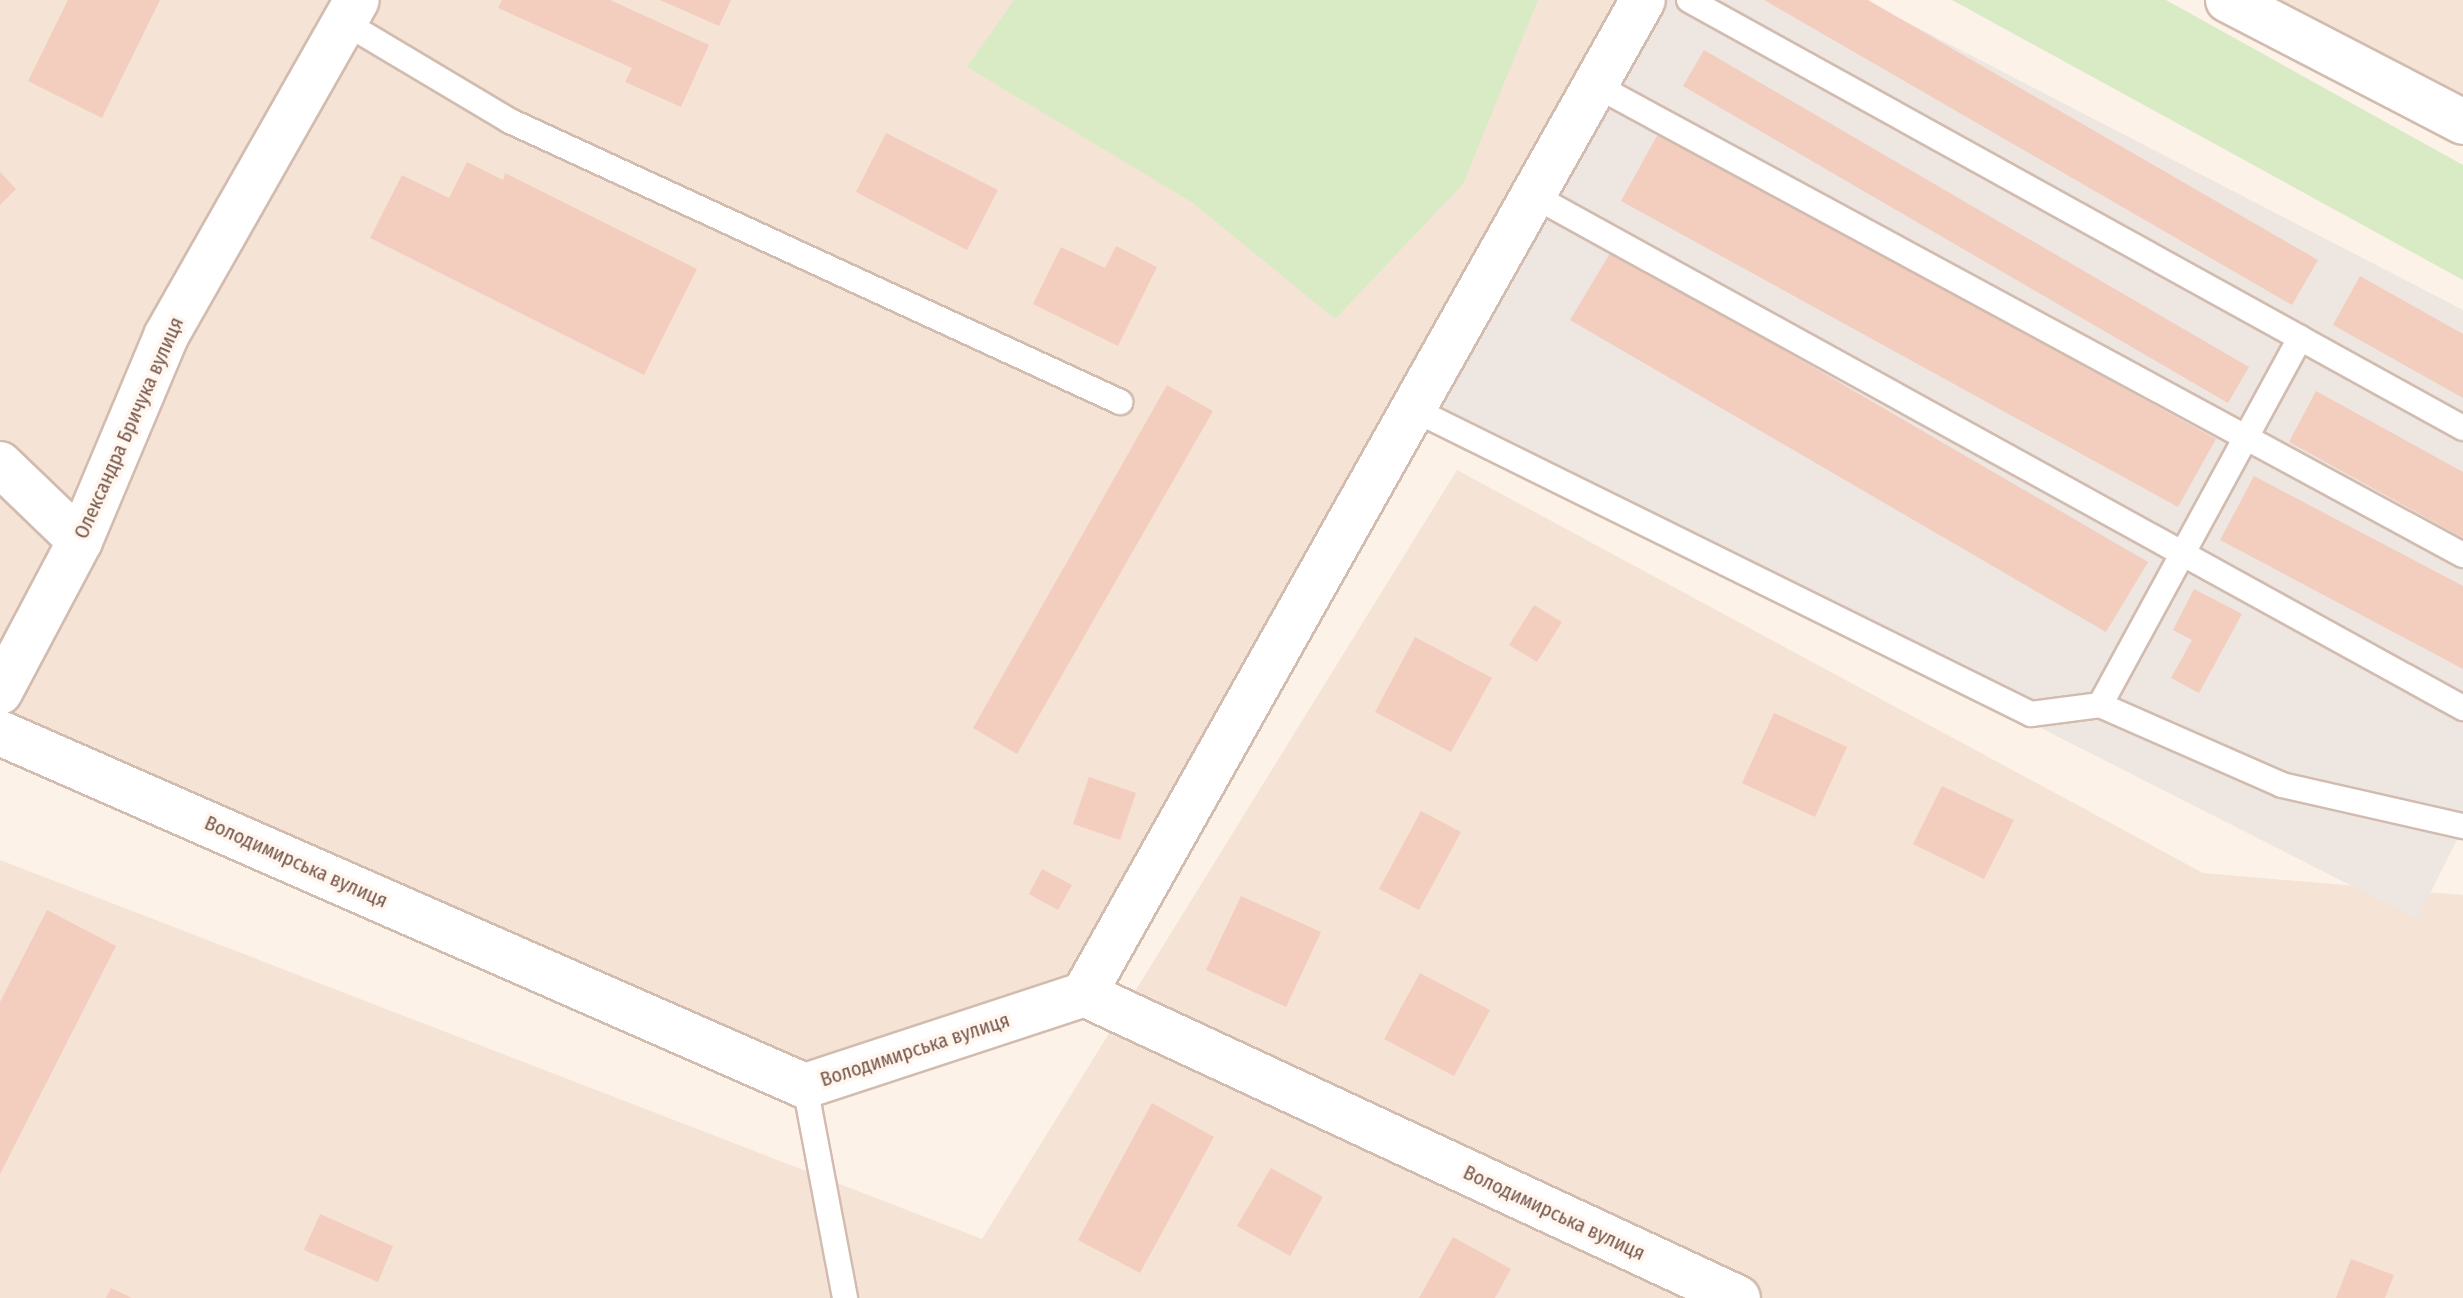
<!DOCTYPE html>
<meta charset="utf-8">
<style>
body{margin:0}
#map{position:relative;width:2463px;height:1298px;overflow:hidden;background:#fdf2e8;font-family:"Fira Sans Condensed",sans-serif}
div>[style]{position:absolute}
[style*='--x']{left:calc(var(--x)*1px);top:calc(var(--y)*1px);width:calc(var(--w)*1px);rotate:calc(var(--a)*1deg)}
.residential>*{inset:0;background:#f5e3d6}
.industrial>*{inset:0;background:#ede6e1}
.green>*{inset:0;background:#d9ebc5}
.building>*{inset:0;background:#f3cebf}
.roads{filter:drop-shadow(2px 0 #d2bbaf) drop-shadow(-2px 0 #d2bbaf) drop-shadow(0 2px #d2bbaf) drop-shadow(0 -2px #d2bbaf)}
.lane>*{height:24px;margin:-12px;padding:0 12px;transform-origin:12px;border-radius:12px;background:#fff}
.street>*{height:44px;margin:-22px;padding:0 22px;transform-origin:22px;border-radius:22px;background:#fff}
span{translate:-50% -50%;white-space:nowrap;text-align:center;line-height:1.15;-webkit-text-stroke:7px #fff7ef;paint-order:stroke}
.street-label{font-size:20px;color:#78564b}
</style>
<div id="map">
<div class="residential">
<div style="clip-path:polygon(0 0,1643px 0,1084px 994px,805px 1086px,0 733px)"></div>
<div style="clip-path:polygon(2228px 0,2463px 0,2463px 122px)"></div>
<div style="clip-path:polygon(1457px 470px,2203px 873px,2463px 895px,2463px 1298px,0 1298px,0 860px,982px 1239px)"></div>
</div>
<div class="industrial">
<div style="clip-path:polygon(1643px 0,1864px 0,2463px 310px,2463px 828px,2417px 919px,1409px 407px)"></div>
</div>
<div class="green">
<div style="clip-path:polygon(1014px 0,1538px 0,1463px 184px,1335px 319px,1193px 203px,967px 67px)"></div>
<div style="clip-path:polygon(1952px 0,2166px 0,2463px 165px,2463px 280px)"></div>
</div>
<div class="building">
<div style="clip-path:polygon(68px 0,160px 0,102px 118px,28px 81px)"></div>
<div style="clip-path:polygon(502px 0,610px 0,709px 45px,681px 107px,625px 82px,632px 68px,498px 8px)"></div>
<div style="clip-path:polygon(660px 0,731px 0,719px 26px)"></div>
<div style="clip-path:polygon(1764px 0,1868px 0,2318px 260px,2292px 305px)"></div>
<div style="clip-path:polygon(1704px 50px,2249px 367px,2228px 403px,1683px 86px)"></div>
<div style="clip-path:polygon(1659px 132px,2216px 439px,2178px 507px,1621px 201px)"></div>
<div style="clip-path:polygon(886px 133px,998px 190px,967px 250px,856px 192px)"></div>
<div style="clip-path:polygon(467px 162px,503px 180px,505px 173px,697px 269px,644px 375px,370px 238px,402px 175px,449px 198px)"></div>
<div style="clip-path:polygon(0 172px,16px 189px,0 205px)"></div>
<div style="clip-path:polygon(1116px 246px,1157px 267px,1118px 346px,1033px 304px,1061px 247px,1105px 268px)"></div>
<div style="clip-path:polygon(1612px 250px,2148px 562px,2106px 632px,1570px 320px)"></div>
<div style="clip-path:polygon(2360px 276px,2463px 334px,2463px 398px,2333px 325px)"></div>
<div style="clip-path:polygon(1167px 385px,1213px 411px,1017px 754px,973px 728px)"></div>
<div style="clip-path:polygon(2316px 391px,2463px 472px,2463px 538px,2289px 442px)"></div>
<div style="clip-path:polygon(2254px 476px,2463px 586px,2463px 669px,2220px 540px)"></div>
<div style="clip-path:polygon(2194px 589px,2242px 614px,2199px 693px,2171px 678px,2192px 640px,2173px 630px)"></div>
<div style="clip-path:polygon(1534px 605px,1562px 622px,1537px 662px,1509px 645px)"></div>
<div style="clip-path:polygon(1415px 637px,1492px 678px,1451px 752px,1375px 712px)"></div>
<div style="clip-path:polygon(1774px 713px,1847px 747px,1815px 817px,1742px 783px)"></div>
<div style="clip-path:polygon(1089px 777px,1136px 793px,1120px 840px,1073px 824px)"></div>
<div style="clip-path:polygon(1942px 786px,2014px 820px,1984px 879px,1913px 844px)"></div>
<div style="clip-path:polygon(1421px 811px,1461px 832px,1419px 910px,1379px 889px)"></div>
<div style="clip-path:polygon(1042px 869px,1072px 885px,1058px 910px,1029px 894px)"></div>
<div style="clip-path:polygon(1241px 896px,1321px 932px,1286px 1007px,1206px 970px)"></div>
<div style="clip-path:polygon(47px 910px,116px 946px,0 1174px,0 1002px)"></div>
<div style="clip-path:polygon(1420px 973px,1490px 1010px,1454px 1076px,1384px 1039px)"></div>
<div style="clip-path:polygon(1152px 1103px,1214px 1137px,1140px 1273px,1078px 1240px)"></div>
<div style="clip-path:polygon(1271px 1168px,1323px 1197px,1290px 1256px,1237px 1226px)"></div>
<div style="clip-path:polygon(320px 1214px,393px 1246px,378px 1282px,304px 1250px)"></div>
<div style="clip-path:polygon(1453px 1237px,1511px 1269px,1495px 1298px,1419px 1298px)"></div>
<div style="clip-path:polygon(2351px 1259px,2394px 1275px,2385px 1298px,2336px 1298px)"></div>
<div style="clip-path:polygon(111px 1288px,132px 1298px,106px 1298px)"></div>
</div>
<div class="roads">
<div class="lane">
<div style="--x:1689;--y:0;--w:698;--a:28.95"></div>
<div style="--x:344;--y:22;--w:193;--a:30.8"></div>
<div style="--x:510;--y:121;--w:672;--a:24.73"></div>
<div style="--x:1597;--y:86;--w:985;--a:28.44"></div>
<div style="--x:1536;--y:197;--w:1059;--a:28.87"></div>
<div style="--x:1409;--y:407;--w:694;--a:26.27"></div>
<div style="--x:2031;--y:714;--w:70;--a:-7.4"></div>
<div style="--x:2100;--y:705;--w:199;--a:23.7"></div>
<div style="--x:2282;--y:785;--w:186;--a:12.8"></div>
<div style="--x:2100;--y:705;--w:418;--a:-61.4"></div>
<div style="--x:2300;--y:338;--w:186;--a:28.9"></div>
<div style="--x:805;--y:1086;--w:216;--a:79.3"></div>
</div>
<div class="street">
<div style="--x:2228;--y:0;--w:265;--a:27.4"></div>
<div style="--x:0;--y:464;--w:111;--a:43.9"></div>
<div style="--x:0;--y:692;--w:171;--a:-62.1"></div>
<div style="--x:80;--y:541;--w:222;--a:-67.2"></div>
<div style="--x:166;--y:336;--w:386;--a:-60.4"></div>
<div style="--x:0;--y:733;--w:879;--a:23.68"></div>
<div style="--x:805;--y:1086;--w:294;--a:-18.2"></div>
<div style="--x:1084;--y:994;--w:721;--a:24.93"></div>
<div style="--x:1084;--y:994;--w:1140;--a:-60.65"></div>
</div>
</div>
<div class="street-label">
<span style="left:129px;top:428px;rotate:-66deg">Олександра Бричука вулиця</span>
<span style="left:296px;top:862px;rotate:24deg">Володимирська вулиця</span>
<span style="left:915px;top:1050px;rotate:-18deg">Володимирська вулиця</span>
<span style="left:1554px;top:1213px;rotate:25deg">Володимирська вулиця</span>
</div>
</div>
